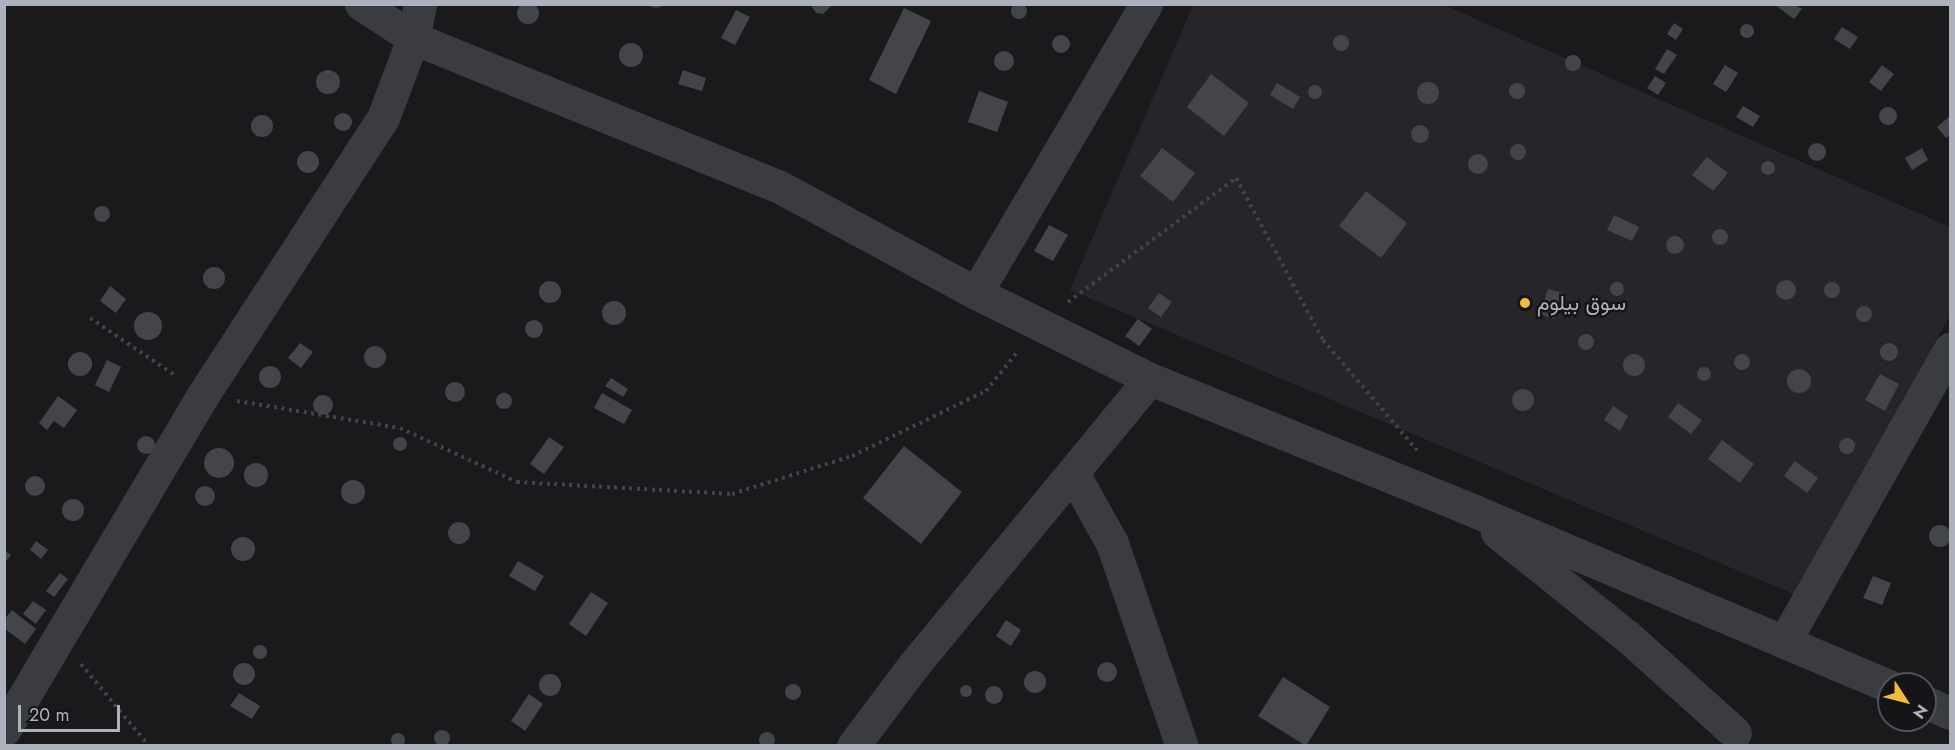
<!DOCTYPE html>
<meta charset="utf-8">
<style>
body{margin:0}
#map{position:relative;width:1955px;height:750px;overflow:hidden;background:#1a1a1d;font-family:Jost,Vazirmatn,sans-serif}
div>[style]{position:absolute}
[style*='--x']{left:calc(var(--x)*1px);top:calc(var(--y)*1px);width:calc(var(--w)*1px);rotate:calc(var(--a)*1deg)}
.built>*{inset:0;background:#26262a}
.building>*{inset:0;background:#44454a}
.round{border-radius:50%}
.path>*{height:4px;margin-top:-2px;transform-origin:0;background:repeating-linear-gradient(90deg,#414349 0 3px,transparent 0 7.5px)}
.minor>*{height:33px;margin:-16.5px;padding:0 16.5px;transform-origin:16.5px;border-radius:16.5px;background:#3b3c42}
.dots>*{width:16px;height:16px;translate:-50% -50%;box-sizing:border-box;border:3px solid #151518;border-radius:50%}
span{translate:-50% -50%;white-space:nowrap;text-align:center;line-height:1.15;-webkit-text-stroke:5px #151518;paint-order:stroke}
.poi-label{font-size:21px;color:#adb1bc}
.left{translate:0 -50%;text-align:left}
.frame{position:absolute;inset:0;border:6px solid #adb1bc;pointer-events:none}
.north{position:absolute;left:1877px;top:672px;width:60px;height:60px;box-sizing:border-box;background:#151518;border:2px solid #52535a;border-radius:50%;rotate:126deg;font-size:16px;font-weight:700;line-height:24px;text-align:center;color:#adb1bc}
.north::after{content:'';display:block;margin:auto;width:21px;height:27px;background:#f2bb3d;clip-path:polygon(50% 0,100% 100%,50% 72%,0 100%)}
.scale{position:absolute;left:18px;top:705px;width:102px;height:27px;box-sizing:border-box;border:3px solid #adb1bc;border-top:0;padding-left:8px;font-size:18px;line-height:21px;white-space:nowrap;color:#adb1bc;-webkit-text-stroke:4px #151518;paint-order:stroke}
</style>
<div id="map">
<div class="built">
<div style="clip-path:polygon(1193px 5px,1444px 5px,1950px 227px,1950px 315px,1796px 595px,1070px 290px)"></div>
</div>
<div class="building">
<div class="round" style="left:517px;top:2px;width:22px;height:22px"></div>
<div class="round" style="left:1011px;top:3px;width:16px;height:16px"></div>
<div style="clip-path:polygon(644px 4px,665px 4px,665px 5px,656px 8px)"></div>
<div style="clip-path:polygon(810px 4px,833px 4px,823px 14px,816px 13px)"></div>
<div style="clip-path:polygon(1775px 5px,1795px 5px,1802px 9px,1794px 19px)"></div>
<div style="clip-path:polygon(904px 8px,931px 21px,896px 94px,869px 80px)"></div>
<div style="clip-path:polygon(736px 10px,750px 17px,735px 45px,721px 38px)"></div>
<div style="clip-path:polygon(1674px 23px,1683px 29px,1676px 40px,1667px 34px)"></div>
<div class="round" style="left:1740px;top:24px;width:14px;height:14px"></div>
<div style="clip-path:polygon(1842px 27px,1858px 37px,1850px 49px,1834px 39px)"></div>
<div class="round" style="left:1333px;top:35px;width:16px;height:16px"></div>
<div class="round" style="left:1052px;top:35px;width:18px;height:18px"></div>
<div class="round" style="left:619px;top:43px;width:24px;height:24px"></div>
<div style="clip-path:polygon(1667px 49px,1677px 55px,1664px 74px,1655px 69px)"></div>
<div class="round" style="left:994px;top:51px;width:20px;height:20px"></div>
<div class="round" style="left:1565px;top:55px;width:16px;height:16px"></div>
<div style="clip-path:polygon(1725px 65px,1738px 73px,1726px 92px,1713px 84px)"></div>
<div style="clip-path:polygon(1882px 65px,1894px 74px,1881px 91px,1869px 82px)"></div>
<div style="clip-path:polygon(683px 70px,706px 78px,702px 91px,678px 84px)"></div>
<div class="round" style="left:316px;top:70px;width:24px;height:24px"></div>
<div style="clip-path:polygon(1211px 74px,1249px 103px,1224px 136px,1187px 107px)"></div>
<div style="clip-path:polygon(1655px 76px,1666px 83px,1658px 95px,1647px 88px)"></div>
<div class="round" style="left:1417px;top:82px;width:22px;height:22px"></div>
<div style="clip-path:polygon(1277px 83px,1300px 97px,1293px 109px,1270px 95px)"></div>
<div class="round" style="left:1509px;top:83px;width:16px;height:16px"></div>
<div class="round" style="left:1308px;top:85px;width:14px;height:14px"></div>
<div style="clip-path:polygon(979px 91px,1008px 102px,997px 132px,968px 122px)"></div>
<div style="clip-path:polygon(1743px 106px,1760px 116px,1753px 127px,1736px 117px)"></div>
<div class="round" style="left:1879px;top:107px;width:18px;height:18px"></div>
<div class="round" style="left:334px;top:113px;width:18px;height:18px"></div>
<div class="round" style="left:251px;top:115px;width:22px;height:22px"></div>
<div style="clip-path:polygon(1950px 116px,1950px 135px,1946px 138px,1937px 127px)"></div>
<div class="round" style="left:1411px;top:125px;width:18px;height:18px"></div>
<div class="round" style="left:1808px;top:143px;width:18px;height:18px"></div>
<div class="round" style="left:1510px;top:144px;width:16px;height:16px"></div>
<div style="clip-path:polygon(1162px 148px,1195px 173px,1173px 202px,1140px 176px)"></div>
<div style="clip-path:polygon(1922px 148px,1928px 160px,1912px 170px,1905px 158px)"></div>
<div class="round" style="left:297px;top:151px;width:22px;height:22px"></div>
<div class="round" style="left:1468px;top:154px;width:20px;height:20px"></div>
<div style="clip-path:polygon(1707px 157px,1728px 173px,1713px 191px,1692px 175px)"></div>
<div class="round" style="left:1761px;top:161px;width:14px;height:14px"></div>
<div style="clip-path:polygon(1366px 191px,1407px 223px,1381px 258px,1339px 226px)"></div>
<div class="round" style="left:94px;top:206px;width:16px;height:16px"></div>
<div style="clip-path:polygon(1614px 215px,1639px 227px,1632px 241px,1607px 230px)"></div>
<div style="clip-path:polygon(1049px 225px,1068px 235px,1053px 261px,1034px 251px)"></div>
<div class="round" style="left:1712px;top:229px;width:16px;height:16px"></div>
<div class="round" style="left:1666px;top:236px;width:18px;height:18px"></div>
<div class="round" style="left:203px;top:267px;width:22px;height:22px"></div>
<div class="round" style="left:1776px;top:280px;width:20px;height:20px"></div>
<div class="round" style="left:539px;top:281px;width:22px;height:22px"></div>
<div class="round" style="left:1610px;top:282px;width:14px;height:14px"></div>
<div class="round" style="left:1824px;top:282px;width:16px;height:16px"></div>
<div style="clip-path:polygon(110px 286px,126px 299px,116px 313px,100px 301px)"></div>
<div style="clip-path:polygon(1548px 289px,1563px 293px,1554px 319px,1540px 314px)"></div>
<div style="clip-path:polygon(1159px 293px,1172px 302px,1161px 317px,1148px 308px)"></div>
<div class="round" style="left:602px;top:301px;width:24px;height:24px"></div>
<div class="round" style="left:1856px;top:306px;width:16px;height:16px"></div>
<div class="round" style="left:134px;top:312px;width:28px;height:28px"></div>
<div style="clip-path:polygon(1138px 319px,1152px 329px,1139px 346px,1125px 336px)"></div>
<div class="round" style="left:525px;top:320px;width:18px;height:18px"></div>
<div class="round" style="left:1578px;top:334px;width:16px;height:16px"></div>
<div class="round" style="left:1880px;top:343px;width:18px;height:18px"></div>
<div style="clip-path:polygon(300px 343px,313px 352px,301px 368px,288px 358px)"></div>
<div class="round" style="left:364px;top:346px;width:22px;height:22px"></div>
<div class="round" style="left:68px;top:352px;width:24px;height:24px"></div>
<div class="round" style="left:1734px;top:354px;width:16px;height:16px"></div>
<div class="round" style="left:1623px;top:354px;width:22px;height:22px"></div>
<div style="clip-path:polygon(107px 360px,121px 367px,109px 392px,95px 385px)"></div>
<div class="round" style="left:259px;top:366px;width:22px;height:22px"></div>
<div class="round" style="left:1697px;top:367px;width:14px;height:14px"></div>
<div class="round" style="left:1787px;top:369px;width:24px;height:24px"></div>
<div style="clip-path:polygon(1880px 374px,1899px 384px,1885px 411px,1865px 400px)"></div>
<div style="clip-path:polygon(611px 378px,628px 389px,623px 397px,605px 386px)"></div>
<div class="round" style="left:445px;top:382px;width:20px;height:20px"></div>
<div class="round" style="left:1512px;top:389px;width:22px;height:22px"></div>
<div style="clip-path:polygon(602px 393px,632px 410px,624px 424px,594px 408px)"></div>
<div class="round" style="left:496px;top:393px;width:16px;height:16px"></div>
<div class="round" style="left:313px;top:395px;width:20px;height:20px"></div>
<div style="clip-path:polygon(58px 396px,77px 410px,64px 428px,54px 421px,47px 430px,39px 423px)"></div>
<div style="clip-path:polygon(1678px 403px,1702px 420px,1691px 434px,1668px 417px)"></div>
<div style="clip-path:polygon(1613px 406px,1628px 416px,1620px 431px,1604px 420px)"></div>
<div class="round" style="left:137px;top:436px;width:18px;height:18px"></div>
<div class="round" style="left:393px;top:437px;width:14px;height:14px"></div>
<div style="clip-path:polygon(549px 437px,564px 447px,544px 474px,530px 464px)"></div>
<div class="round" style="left:1839px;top:438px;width:16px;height:16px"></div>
<div style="clip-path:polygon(1722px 440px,1754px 464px,1740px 483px,1708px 459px)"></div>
<div style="clip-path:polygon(904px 446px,962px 492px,921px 544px,863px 498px)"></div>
<div class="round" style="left:204px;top:448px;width:30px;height:30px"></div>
<div style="clip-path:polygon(1795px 461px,1818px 478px,1807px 493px,1784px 476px)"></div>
<div class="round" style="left:244px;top:463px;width:24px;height:24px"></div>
<div class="round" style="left:25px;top:476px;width:20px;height:20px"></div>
<div class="round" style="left:341px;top:480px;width:24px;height:24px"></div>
<div class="round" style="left:195px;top:486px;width:20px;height:20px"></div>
<div class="round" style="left:62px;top:499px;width:22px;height:22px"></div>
<div class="round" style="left:448px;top:522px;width:22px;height:22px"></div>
<div class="round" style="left:1929px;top:525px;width:22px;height:22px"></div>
<div class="round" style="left:231px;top:537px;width:24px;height:24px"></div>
<div style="clip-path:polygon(36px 541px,48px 550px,41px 559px,30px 550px)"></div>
<div style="clip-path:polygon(4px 550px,11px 555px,4px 564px)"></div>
<div style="clip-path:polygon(518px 561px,544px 576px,535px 591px,509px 576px)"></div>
<div style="clip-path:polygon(60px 573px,68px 579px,54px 597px,46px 591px)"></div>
<div style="clip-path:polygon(1873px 576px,1891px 583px,1882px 605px,1863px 598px)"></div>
<div style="clip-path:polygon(591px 592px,608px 603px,586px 636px,569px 624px)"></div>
<div style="clip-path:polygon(33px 601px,46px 610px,36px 624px,23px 614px)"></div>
<div style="clip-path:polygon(12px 610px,36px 629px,25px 644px,4px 628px,4px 620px)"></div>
<div style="clip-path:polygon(1006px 620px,1021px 630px,1011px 646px,996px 636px)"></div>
<div class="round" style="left:253px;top:645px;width:14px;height:14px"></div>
<div class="round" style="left:1097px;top:662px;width:20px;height:20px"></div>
<div class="round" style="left:233px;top:663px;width:22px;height:22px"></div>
<div class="round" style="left:1024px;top:671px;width:22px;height:22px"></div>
<div class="round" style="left:539px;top:674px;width:22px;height:22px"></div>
<div style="clip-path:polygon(1283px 677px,1330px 707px,1306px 746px,1258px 716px)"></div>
<div class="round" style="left:785px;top:684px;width:16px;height:16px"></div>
<div class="round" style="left:960px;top:685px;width:12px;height:12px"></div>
<div class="round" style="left:985px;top:686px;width:18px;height:18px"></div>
<div style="clip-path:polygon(239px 693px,260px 706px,252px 719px,230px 706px)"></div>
<div style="clip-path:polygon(529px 694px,543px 704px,525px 731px,511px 721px)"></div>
<div class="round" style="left:434px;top:730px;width:16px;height:16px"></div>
<div class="round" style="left:759px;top:732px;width:16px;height:16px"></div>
<div class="round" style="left:391px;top:733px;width:14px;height:14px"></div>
</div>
<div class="path">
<div style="--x:1068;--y:302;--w:209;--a:-36.4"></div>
<div style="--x:1236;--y:178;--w:184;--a:61.8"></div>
<div style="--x:1323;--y:340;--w:145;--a:49.5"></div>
<div style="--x:90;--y:318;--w:104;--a:34"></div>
<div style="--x:237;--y:401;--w:165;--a:9.4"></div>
<div style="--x:400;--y:428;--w:129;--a:24.8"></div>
<div style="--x:517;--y:482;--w:215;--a:3.2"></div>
<div style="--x:732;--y:494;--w:126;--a:-17.6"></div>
<div style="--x:852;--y:456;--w:149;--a:-25.9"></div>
<div style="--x:986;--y:391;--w:51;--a:-51.3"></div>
<div style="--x:81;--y:664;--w:107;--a:50.3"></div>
</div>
<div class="minor">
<div style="--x:361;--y:4;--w:62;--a:33.2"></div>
<div style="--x:413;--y:38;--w:394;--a:22.1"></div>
<div style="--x:778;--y:186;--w:225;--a:28.4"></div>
<div style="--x:976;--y:293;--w:194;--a:26.3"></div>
<div style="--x:1150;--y:379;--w:340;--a:22.1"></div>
<div style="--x:1465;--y:507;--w:460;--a:22.9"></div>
<div style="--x:976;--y:293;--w:335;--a:-59.5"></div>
<div style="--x:1073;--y:473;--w:80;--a:60.9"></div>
<div style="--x:1112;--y:543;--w:215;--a:71"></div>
<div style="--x:1497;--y:532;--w:166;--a:38.7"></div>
<div style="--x:1627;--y:636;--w:145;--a:41.9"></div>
<div style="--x:1784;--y:642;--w:337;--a:-60.5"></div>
<div style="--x:1925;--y:702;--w:27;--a:24"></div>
<div style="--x:4;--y:730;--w:390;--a:-59.3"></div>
<div style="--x:203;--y:395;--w:330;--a:-57"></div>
<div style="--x:383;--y:118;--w:85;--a:-69.4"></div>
<div style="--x:413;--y:38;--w:35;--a:-78"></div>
<div style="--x:853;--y:746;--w:100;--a:-53.1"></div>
<div style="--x:913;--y:666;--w:372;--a:-50.5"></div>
</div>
<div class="dots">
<div style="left:1525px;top:303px;background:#f2bb3d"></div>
</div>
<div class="poi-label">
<span class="left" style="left:1537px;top:303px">سوق بيلوم</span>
</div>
<div class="frame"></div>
<div class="north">N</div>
<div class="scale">20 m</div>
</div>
